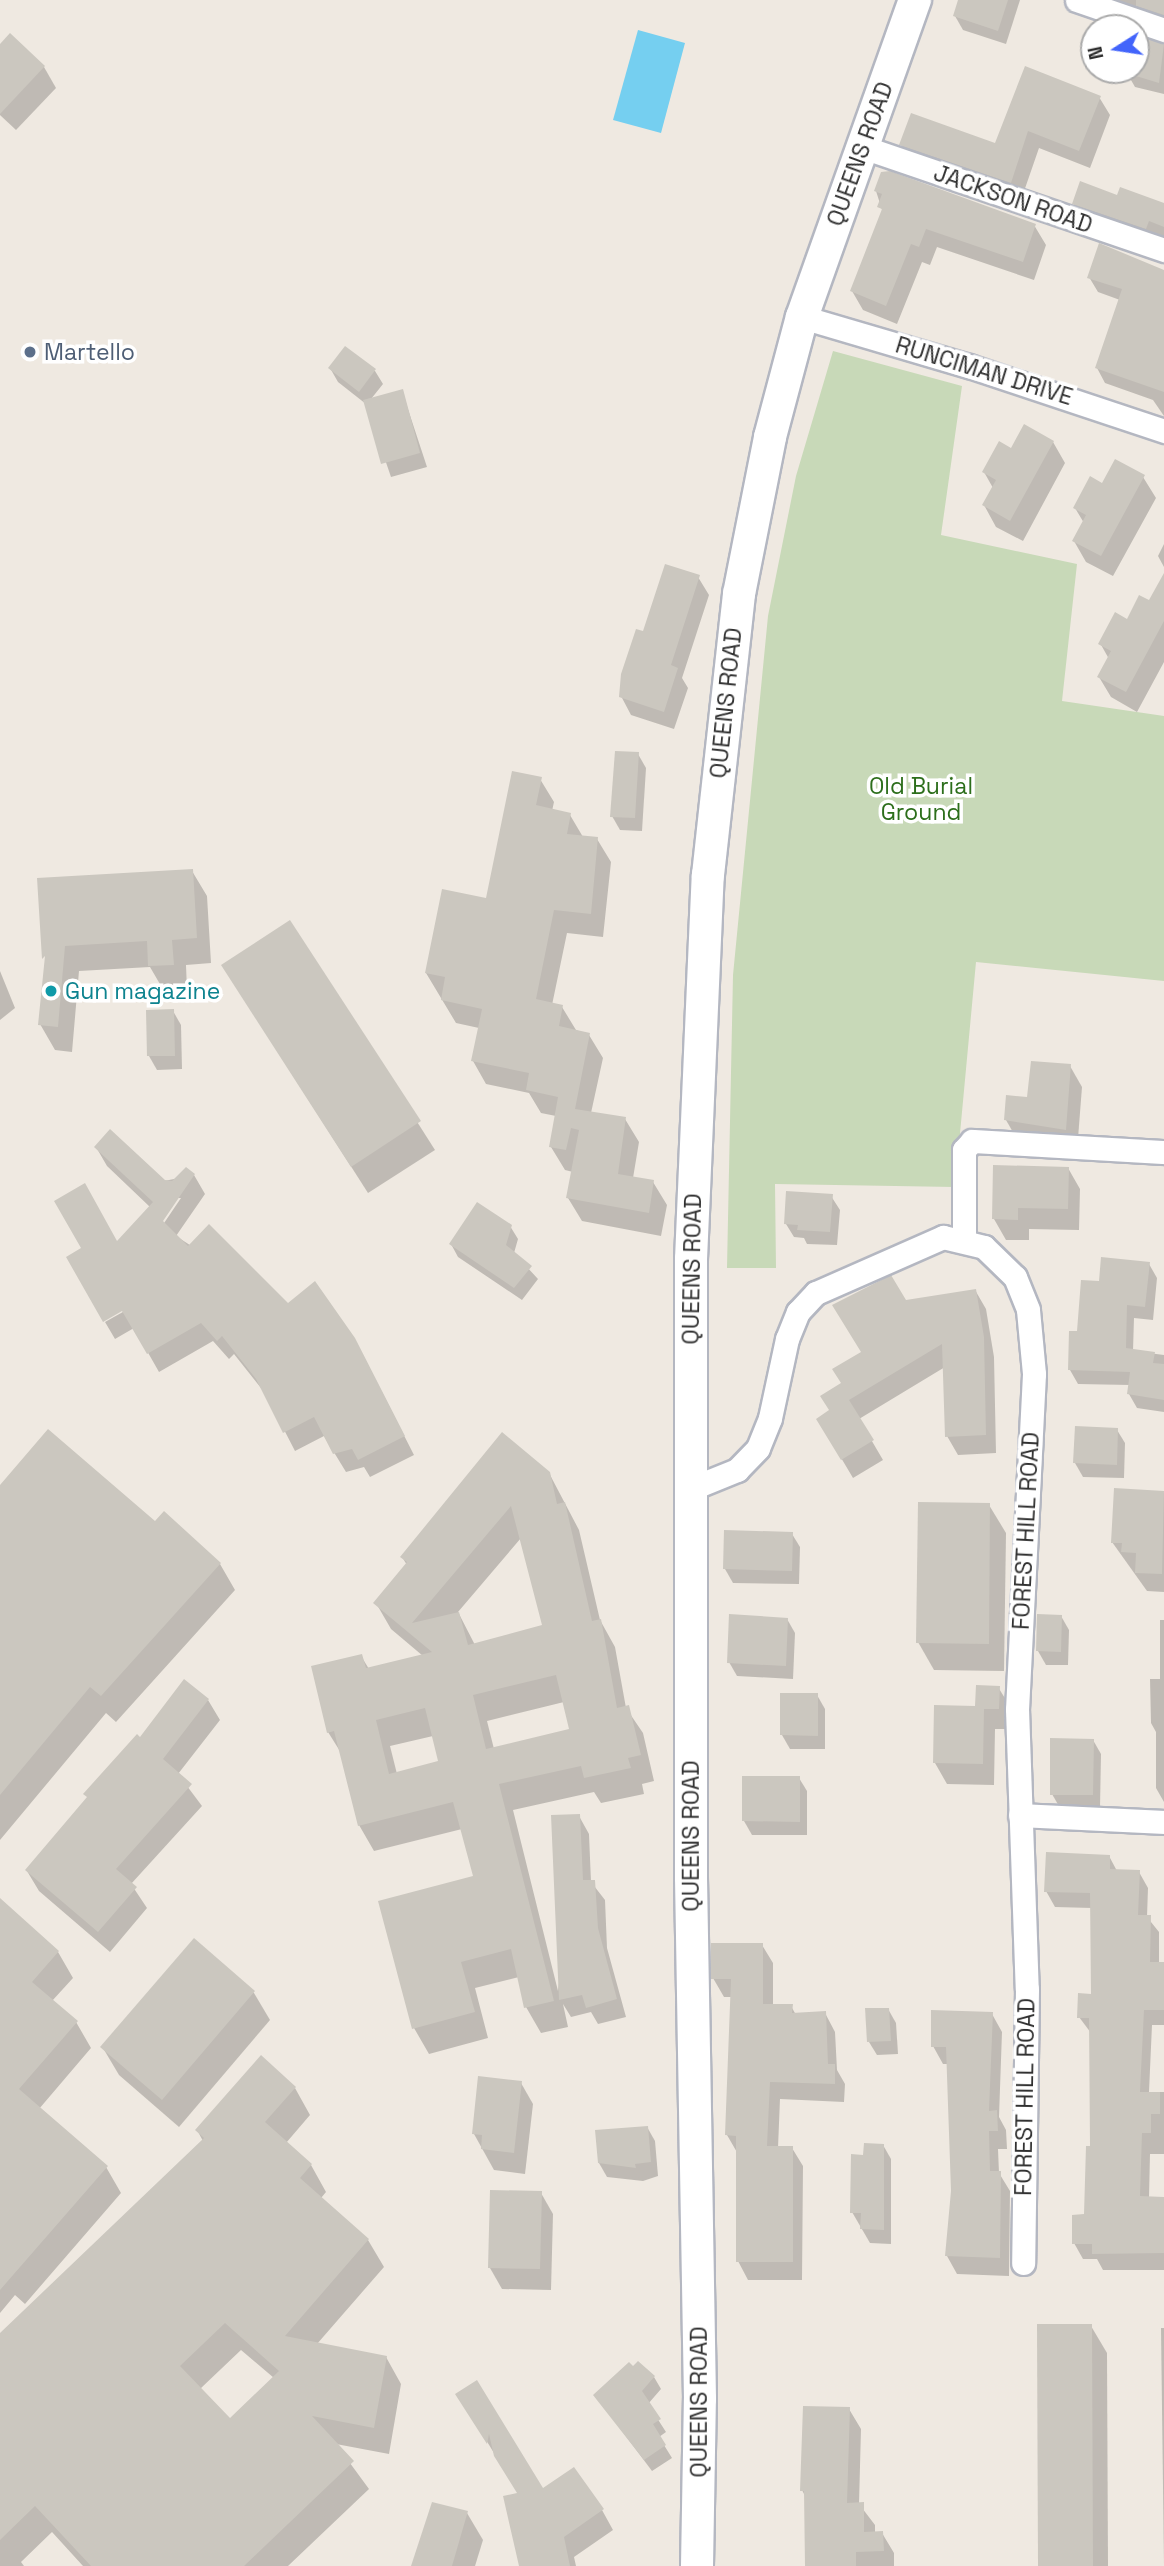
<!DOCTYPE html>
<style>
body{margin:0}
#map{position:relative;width:1164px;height:2566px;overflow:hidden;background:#efe9e1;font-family:"Space Grotesk",sans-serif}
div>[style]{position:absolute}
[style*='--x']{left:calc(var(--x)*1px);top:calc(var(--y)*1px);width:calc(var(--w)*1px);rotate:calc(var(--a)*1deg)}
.cemetery>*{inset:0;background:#c8d9b8}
.water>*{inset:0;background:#75cff0}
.shadow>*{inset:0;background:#0003}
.building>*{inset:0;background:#cbc7bf}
.roads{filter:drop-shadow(2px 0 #b4b7c1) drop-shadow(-2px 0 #b4b7c1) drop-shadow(0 2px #b4b7c1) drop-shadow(0 -2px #b4b7c1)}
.minor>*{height:23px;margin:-11.5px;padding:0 11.5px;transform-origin:11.5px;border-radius:11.5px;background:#fff}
.secondary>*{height:32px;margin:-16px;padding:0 16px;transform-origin:16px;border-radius:16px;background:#fff}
.dots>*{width:19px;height:19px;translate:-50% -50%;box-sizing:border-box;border:4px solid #fff;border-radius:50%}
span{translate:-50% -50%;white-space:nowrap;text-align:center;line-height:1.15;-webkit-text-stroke:7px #fff;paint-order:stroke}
.street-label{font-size:23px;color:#2e2e2e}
.service-label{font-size:23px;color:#4e5e75}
.left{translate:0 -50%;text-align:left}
.park-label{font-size:23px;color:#2c6e1b}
.culture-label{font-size:23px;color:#0d838f}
.north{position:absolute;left:1080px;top:14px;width:70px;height:70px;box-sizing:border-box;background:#fff;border:2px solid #ababab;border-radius:50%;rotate:258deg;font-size:19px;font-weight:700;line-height:28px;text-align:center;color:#2e2e2e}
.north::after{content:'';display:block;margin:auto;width:24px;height:32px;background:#4264fb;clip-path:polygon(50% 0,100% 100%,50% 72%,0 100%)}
</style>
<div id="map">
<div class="cemetery">
<div style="clip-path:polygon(833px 351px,962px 386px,941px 535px,1077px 564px,1062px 701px,1164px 716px,1164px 981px,976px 962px,955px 1187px,775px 1184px,776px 1268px,727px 1268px,733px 975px,768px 616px,796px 476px)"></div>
</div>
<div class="water">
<div style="clip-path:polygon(638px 30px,685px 43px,661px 133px,613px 120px)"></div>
</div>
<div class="shadow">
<div style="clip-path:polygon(960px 0,1020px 0,1006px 44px,963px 30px,955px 16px)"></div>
<div style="clip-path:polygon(1105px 0,1164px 0,1164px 25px)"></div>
<div style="clip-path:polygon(10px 36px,44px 67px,56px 88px,16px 130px,0 115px,0 46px)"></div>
<div style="clip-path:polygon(1137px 37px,1164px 45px,1164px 94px,1135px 87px,1127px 73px,1136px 70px)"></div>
<div style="clip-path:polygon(1099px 97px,1110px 115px,1090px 168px,1039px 148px,1021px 200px,912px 163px,901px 144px,996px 145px)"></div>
<div style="clip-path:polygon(876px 191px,1034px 225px,1046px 245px,1034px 280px,937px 247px,930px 265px,922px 262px,897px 324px,863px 310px,852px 291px,883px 213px)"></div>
<div style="clip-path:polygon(1118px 197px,1164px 205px,1164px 238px,1157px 235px,1154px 243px,1083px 219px,1074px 204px)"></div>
<div style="clip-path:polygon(1100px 245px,1164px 272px,1164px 416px,1153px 400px,1105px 383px,1097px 368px,1120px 300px,1098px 292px,1089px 277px)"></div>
<div style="clip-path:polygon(330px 368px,375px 371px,383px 384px,371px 399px,402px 391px,427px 467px,391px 477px,366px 404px,338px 382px)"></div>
<div style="clip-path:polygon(1053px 442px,1065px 463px,1023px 541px,996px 527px,984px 505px,993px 488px,984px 472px,1012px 450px)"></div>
<div style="clip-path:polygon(1143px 477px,1156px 498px,1113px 576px,1086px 562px,1074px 541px,1084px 523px,1075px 508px,1103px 485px)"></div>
<div style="clip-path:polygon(1164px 544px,1164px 567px,1158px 556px)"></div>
<div style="clip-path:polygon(1164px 576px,1164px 662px,1137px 712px,1111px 697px,1099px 677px,1109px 659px,1100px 643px,1150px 603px)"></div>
<div style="clip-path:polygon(698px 577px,709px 595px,682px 678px,688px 688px,674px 729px,631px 715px,621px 696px,644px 633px)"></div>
<div style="clip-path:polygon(638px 754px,646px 768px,642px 831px,620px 830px,612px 816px)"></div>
<div style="clip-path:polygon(540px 779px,554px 802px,552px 811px,570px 815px,583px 837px,597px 839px,611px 862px,603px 937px,567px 933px,552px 1005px,562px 1007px,576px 1030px,589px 1035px,603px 1058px,591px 1113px,625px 1119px,639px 1142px,633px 1178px,653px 1182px,667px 1205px,661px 1236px,582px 1221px,568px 1198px,573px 1172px,565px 1170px,551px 1147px,556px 1116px,541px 1113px,529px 1093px,486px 1084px,473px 1061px,479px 1028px,456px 1023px,426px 973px,487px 900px)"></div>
<div style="clip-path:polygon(192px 871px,207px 896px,211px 963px,186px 965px,187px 990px,164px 991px,150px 967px,79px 971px,72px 1052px,55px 1050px,40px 1024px,46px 963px,39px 879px)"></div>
<div style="clip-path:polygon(290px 922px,435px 1150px,368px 1193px,223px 966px)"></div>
<div style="clip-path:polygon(0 971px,15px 1008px,0 1020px)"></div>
<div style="clip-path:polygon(173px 1011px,181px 1025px,182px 1069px,157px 1070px,149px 1056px)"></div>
<div style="clip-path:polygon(1070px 1066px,1082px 1087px,1077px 1151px,1018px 1141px,1006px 1120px)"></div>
<div style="clip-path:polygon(evenodd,96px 1147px,164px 1181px,194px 1175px,205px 1194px,176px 1236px,365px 1359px,414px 1455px,370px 1477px,364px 1467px,346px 1472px,324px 1436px,295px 1451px,265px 1393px,234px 1354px,229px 1359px,213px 1341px,159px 1372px,134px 1328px,115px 1339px,105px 1322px,130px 1308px,117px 1243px,150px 1207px,107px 1166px,96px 1147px,176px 1198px,181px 1198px,160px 1229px,157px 1227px,176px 1198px)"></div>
<div style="clip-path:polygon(1068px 1168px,1080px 1189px,1079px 1230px,1029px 1229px,1029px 1240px,1006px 1240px,994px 1219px)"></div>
<div style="clip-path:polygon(831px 1196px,840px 1210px,837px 1245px,807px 1244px,804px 1238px,794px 1237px,786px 1224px)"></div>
<div style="clip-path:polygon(510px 1226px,518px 1239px,514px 1253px,538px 1279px,522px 1300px,458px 1257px,451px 1244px)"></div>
<div style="clip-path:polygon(1149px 1264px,1157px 1278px,1153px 1320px,1134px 1318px,1133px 1351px,1164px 1355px,1164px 1412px,1137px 1408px,1129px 1394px,1130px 1385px,1078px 1384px,1070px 1370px,1078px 1333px,1101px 1283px)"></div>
<div style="clip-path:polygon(975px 1290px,986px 1309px,994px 1357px,996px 1453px,958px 1455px,947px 1436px,945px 1367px,859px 1419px,883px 1460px,853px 1478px,818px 1419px,831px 1411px,860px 1355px,906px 1302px)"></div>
<div style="clip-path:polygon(1117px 1430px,1125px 1443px,1124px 1478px,1083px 1477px,1075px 1463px)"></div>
<div style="clip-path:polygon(evenodd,549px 1473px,579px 1530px,600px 1620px,615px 1647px,626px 1708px,643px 1733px,654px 1781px,642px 1784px,644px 1794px,601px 1803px,594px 1792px,513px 1810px,558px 1991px,579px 1816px,589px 1834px,591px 1882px,605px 1900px,607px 1948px,626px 2017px,598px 2024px,591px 2012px,571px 2017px,563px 2004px,568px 2027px,541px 2033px,526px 2007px,519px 1977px,475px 1988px,488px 2038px,429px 2054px,414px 2028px,475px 1877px,462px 1829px,374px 1851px,359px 1825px,343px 1756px,328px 1732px,361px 1656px,369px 1669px,423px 1656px,391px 1629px,376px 1603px,407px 1565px,402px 1557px,549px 1473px,521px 1538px,544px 1626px,475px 1645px,458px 1612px,521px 1538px,549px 1473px,564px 1702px,571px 1730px,494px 1749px,487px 1721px,564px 1702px,549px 1473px,433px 1736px,440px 1763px,397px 1774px,390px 1746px,433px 1736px)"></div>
<div style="clip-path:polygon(0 1488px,155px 1523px,220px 1564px,235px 1590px,116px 1722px,106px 1713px,0 1840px)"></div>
<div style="clip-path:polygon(1116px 1490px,1164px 1493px,1164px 1592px,1147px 1591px,1112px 1542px)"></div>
<div style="clip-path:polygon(989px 1505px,1006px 1533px,1004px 1671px,934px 1670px,918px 1642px)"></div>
<div style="clip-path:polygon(792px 1534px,800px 1547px,799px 1584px,733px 1583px,725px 1569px)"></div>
<div style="clip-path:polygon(1061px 1616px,1069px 1630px,1068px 1665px,1046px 1665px,1038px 1651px)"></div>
<div style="clip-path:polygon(787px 1619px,795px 1633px,793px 1679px,737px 1676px,729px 1662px)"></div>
<div style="clip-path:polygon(1160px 1620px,1164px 1620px,1164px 1802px,1156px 1788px,1156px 1732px,1151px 1723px,1150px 1679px,1160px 1679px)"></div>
<div style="clip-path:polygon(998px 1687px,1011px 1708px,1010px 1729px,995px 1729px,994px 1785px,947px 1784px,935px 1763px)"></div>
<div style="clip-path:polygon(817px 1695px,825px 1709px,825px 1749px,790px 1749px,782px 1735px)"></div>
<div style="clip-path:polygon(208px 1700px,220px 1720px,178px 1774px,202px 1806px,131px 1884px,147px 1908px,110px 1952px,39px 1891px,27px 1871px,140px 1740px)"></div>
<div style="clip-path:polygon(1093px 1740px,1101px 1754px,1100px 1808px,1060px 1808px,1052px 1794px)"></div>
<div style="clip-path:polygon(799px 1778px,807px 1791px,807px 1835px,752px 1835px,744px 1821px)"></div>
<div style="clip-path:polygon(1109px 1856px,1117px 1871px,1139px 1872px,1148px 1888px,1147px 1917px,1159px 1932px,1159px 1964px,1164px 1964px,1164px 2025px,1152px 2025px,1149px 2092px,1164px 2092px,1164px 2154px,1150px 2154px,1149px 2198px,1164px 2198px,1164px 2270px,1103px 2270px,1097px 2259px,1083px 2259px,1074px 2243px,1085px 2216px,1091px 2148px,1091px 2033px,1079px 2017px,1093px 1996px,1092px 1908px,1055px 1907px,1046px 1891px)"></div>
<div style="clip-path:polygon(0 1901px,58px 1952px,73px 1978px,52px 2001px,76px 2022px,91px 2048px,39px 2109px,106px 2167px,121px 2193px,25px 2304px,15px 2295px,0 2313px)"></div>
<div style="clip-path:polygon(194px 1941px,254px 1993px,270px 2020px,179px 2127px,119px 2075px,103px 2048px)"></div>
<div style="clip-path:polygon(762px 1945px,773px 1963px,773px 2006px,791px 2006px,796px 2015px,825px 2013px,835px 2032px,837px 2070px,845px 2084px,844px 2102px,780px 2099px,778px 2148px,792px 2148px,803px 2166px,802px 2280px,748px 2280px,738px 2261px,738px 2154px,727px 2135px,732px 1997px,724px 1997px,713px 1978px)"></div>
<div style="clip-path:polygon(888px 2009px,896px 2023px,898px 2054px,877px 2055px,869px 2042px)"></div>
<div style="clip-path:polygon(992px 2014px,1002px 2032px,999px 2117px,1006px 2130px,1007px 2149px,998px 2149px,999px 2173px,1010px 2191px,1009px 2276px,957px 2274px,947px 2256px,952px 2191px,948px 2064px,943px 2064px,933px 2046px)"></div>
<div style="clip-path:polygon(521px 2083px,533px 2104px,525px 2174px,494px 2170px,474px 2134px)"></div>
<div style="clip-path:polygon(evenodd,295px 2088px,310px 2115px,286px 2143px,311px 2165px,326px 2192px,321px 2198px,368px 2240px,384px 2267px,317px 2344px,386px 2357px,401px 2384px,389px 2454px,336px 2444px,369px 2489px,288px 2566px,83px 2566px,52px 2532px,21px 2562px,24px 2566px,0 2566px,0 2335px,203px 2141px,197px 2130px,295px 2088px,241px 2350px,274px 2378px,230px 2420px,200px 2389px,241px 2350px)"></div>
<div style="clip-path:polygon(647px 2127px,655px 2141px,658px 2176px,643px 2181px,607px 2177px,599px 2163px)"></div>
<div style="clip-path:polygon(883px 2145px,891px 2159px,891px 2244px,870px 2243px,852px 2212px,865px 2157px)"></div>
<div style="clip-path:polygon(541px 2193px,553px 2214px,551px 2290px,502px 2289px,490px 2268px)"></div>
<div style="clip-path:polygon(1091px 2326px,1107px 2353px,1108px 2566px,1040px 2566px)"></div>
<div style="clip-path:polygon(1161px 2328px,1164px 2328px,1164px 2566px)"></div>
<div style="clip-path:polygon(654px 2377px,661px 2389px,648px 2404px,666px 2432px,659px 2437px,672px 2458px,652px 2471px,595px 2395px)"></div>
<div style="clip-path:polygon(458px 2394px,543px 2490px,573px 2469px,602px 2510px,613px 2530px,574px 2557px,576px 2566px,521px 2566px,519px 2494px)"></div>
<div style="clip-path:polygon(849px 2409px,861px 2429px,859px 2504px,875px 2525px,875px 2534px,882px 2533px,894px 2553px,894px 2566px,807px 2566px,806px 2498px,802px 2490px)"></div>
<div style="clip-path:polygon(467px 2513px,483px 2540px,475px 2566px,413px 2566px)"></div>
</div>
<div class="building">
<div style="clip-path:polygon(958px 0,1008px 0,998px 31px,953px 16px)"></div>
<div style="clip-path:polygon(1136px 0,1164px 0,1164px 15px,1136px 6px)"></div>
<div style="clip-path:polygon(10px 33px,45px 66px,0 114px,0 44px)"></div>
<div style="clip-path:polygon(1136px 35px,1164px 44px,1159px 83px,1136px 76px)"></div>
<div style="clip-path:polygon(1025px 66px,1101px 96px,1079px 151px,1028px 131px,1011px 183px,899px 145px,911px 113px,995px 143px)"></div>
<div style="clip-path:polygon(890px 171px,1036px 224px,1023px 262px,926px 229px,919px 247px,911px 244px,886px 306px,850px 291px,882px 209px,877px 207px,882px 194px,874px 191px,881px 172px)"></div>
<div style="clip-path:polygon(1080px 181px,1117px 195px,1120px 187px,1164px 203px,1164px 227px,1149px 221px,1146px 229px,1072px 204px)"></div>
<div style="clip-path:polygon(1099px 243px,1164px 270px,1164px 392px,1095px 368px,1122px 289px,1087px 278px)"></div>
<div style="clip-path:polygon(345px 346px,376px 369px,359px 392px,328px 368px)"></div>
<div style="clip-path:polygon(403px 389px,420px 453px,381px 464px,363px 400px)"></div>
<div style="clip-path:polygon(1024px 424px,1054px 441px,1010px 521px,982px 505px,996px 480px,982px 472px,999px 441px,1011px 448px)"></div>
<div style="clip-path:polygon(1115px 459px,1145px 475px,1101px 556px,1072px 541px,1086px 515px,1073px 508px,1090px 476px,1102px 483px)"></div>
<div style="clip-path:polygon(665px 564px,700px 575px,671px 665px,678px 668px,664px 712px,619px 697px,621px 674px,636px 629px,643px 631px)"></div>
<div style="clip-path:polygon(1164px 573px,1164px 621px,1126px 692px,1097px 677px,1111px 651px,1098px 644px,1115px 612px,1127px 619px,1139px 595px,1149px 600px)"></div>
<div style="clip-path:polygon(615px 751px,639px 752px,635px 818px,610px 817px)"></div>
<div style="clip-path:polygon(512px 771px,542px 777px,536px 805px,571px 813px,567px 834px,598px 837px,591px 914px,554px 910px,536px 999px,563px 1005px,559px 1026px,590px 1033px,575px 1109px,626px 1117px,618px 1174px,654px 1180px,649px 1213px,566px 1198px,579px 1130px,571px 1128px,566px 1150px,549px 1147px,558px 1097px,526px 1090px,529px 1073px,471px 1061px,482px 1009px,441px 1000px,445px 977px,425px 973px,442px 889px,486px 898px)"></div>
<div style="clip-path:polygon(193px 869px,197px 938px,172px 940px,174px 965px,148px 966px,147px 941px,65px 946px,58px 1027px,38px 1025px,45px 956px,42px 959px,37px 878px)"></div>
<div style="clip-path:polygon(290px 920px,421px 1121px,351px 1167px,221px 965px)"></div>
<div style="clip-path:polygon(174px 1009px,175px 1056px,147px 1056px,146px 1010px)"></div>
<div style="clip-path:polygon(1031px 1061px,1071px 1064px,1066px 1130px,1004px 1120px,1006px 1095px,1027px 1097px)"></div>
<div style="clip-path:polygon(110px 1129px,165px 1180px,172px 1181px,186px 1167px,195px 1174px,163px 1221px,188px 1246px,209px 1224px,288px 1303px,315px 1281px,355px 1338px,405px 1436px,358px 1460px,352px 1449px,333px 1454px,314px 1417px,283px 1433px,256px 1379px,222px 1336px,217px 1341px,201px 1323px,147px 1354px,122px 1311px,103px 1322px,66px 1257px,81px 1248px,54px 1201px,85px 1183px,117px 1241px,153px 1202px,94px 1147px)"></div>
<div style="clip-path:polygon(993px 1165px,1069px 1167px,1068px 1209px,1018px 1208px,1018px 1220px,992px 1219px)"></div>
<div style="clip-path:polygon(786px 1191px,833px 1194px,830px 1232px,797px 1230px,798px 1225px,784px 1224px)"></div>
<div style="clip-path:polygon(477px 1202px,512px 1225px,506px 1245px,532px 1266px,514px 1288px,449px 1244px)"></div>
<div style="clip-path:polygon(1101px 1257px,1150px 1262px,1145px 1307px,1127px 1305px,1126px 1348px,1155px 1352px,1153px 1363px,1164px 1364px,1164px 1400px,1127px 1394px,1130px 1372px,1068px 1370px,1069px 1331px,1077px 1331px,1081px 1280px,1099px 1281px)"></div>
<div style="clip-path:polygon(891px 1275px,906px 1300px,976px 1289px,984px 1337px,986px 1435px,945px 1437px,942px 1344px,849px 1400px,874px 1440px,841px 1460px,816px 1419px,829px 1410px,820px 1396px,841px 1383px,832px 1369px,861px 1352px,832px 1305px)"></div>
<div style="clip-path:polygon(1075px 1426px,1118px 1428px,1117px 1465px,1073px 1463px)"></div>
<div style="clip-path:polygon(48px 1429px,155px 1521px,164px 1511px,221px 1563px,101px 1696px,90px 1687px,0 1795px,0 1485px)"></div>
<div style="clip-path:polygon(evenodd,502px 1432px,550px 1472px,557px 1504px,565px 1502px,592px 1621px,601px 1619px,617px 1708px,629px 1705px,641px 1755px,628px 1758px,631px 1768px,584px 1778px,581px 1766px,499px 1784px,554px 2001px,524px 2008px,511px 1949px,461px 1962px,475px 2012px,412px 2029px,378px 1901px,473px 1876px,453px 1802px,358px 1826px,334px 1731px,327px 1733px,311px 1666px,362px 1654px,366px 1668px,432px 1652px,373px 1603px,407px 1562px,400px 1557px,502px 1432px,511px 1506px,542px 1625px,468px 1645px,459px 1612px,412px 1623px,511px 1506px,502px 1432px,556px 1675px,569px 1729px,486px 1749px,473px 1695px,556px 1675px,502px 1432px,425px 1708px,438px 1761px,389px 1774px,376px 1720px,425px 1708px)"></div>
<div style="clip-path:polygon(1114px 1488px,1164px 1491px,1162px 1574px,1135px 1573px,1136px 1553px,1121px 1552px,1122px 1543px,1111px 1543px)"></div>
<div style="clip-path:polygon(918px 1502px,990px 1503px,989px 1644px,916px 1643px)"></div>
<div style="clip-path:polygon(724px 1530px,793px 1532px,792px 1571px,723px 1569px)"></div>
<div style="clip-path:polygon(729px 1614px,788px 1618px,786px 1666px,727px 1663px)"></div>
<div style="clip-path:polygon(1037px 1614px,1062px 1615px,1061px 1652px,1036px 1651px)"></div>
<div style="clip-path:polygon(184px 1679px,209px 1699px,163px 1759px,192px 1784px,116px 1869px,137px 1887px,98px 1932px,25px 1870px,87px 1797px,83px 1794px,137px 1734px,140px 1737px)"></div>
<div style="clip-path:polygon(976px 1685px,1000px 1686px,999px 1709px,984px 1709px,983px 1764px,933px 1763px,934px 1705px,975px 1706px)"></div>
<div style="clip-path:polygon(780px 1693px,818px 1693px,818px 1736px,780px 1735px)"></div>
<div style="clip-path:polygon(1050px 1738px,1094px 1739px,1093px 1795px,1050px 1795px)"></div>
<div style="clip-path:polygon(742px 1776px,800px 1776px,800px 1822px,742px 1821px)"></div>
<div style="clip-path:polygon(580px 1814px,583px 1880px,595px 1880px,598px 1928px,617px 1999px,586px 2008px,582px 1995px,559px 2000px,551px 1815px)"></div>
<div style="clip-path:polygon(1046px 1852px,1110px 1855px,1110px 1869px,1140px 1870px,1138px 1915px,1151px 1915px,1150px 1962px,1164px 1962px,1164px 2010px,1144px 2010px,1140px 2092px,1160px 2092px,1160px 2114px,1151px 2114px,1151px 2133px,1142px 2133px,1140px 2196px,1164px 2197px,1164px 2253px,1092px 2254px,1092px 2244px,1072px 2244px,1072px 2215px,1084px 2214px,1086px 2146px,1090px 2146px,1089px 2018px,1077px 2018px,1078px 1993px,1091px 1994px,1090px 1893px,1044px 1892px)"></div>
<div style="clip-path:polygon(0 1898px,59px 1951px,32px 1982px,78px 2021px,19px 2089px,108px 2166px,0 2290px)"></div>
<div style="clip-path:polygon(194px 1938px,255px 1991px,162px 2100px,100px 2047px)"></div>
<div style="clip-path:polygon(711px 1943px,763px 1943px,763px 2004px,793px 2004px,792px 2013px,826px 2011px,828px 2064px,835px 2064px,835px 2084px,770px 2082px,767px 2146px,793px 2146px,793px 2262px,736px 2262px,736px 2136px,725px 2135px,731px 1979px,711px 1979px)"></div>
<div style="clip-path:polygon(865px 2008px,889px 2008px,891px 2041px,867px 2042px)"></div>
<div style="clip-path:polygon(931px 2010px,993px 2012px,989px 2111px,997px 2110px,998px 2131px,989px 2131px,990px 2171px,1001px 2171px,1000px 2258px,945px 2256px,951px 2191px,946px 2047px,931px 2047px)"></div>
<div style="clip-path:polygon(evenodd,261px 2055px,296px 2087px,265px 2122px,312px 2164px,300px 2178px,369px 2239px,285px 2336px,387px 2356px,374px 2428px,312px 2416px,354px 2461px,244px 2566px,91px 2566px,35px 2506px,0 2540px,0 2333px,204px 2138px,195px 2130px,261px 2055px,225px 2323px,279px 2371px,230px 2418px,180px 2366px,225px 2323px)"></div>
<div style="clip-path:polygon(478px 2076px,522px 2081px,514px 2153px,481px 2149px,482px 2135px,472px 2134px)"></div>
<div style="clip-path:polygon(648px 2126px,651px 2162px,635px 2164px,636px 2168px,598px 2163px,595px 2130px)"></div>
<div style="clip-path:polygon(864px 2143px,884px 2144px,884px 2230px,860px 2229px,861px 2213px,850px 2213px,851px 2154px,863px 2155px)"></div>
<div style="clip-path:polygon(490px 2190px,542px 2191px,540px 2269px,488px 2268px)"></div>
<div style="clip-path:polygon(1037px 2324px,1092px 2324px,1093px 2566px,1038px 2566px)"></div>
<div style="clip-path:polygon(638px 2361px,655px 2376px,642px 2391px,661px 2419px,653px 2424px,666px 2445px,644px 2460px,593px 2395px,629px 2362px,633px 2366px)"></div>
<div style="clip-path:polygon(477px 2380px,543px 2488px,574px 2467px,604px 2509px,564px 2537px,570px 2566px,519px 2566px,503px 2496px,517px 2493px,494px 2456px,489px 2434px,487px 2444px,455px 2394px)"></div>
<div style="clip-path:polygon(803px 2406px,850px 2407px,847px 2503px,864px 2502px,864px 2532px,883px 2531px,884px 2551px,856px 2552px,856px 2566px,805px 2566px,804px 2491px,800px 2491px)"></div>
<div style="clip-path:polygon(432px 2502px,468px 2511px,452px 2566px,411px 2566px)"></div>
</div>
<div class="roads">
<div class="minor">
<div style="--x:1077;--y:0;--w:92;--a:19"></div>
<div style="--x:863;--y:147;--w:318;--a:18.9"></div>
<div style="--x:802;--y:317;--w:174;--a:16.4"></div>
<div style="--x:969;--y:366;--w:206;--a:18.4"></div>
<div style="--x:964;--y:1240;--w:90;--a:-90"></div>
<div style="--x:964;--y:1150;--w:12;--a:-48"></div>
<div style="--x:972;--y:1141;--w:192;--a:3.3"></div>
<div style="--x:690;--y:1489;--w:51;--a:-22"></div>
<div style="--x:737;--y:1470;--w:30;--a:-46"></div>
<div style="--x:758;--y:1448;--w:32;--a:-68"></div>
<div style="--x:770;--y:1418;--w:81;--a:-77.9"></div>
<div style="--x:787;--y:1339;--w:29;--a:-68"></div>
<div style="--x:798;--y:1312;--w:26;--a:-47"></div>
<div style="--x:816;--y:1293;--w:139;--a:-23.8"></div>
<div style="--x:943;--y:1237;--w:42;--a:13.7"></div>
<div style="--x:984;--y:1247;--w:43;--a:44.1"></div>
<div style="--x:1015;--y:1277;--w:35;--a:68"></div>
<div style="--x:1028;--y:1310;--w:64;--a:84.6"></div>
<div style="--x:1034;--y:1374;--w:335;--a:92.9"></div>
<div style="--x:1017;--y:1709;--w:280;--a:88"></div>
<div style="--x:1027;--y:1989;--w:274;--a:90.8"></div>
<div style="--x:1020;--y:1815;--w:144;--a:2.8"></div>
</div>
<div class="secondary">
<div style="--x:697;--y:2566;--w:167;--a:-89"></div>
<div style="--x:700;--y:2399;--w:522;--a:-90.99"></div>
<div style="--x:691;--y:1877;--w:618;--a:-90"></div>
<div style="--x:691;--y:1259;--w:384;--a:-87.5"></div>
<div style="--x:708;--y:875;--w:283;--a:-83.7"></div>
<div style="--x:739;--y:594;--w:160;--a:-78.8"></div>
<div style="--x:770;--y:437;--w:124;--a:-75.1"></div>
<div style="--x:802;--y:317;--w:337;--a:-70.4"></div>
</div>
</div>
<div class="dots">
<div style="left:30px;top:352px;background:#5c6f8a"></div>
<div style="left:51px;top:991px;background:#0f9aa8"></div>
</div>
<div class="street-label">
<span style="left:860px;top:154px;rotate:-70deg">QUEENS ROAD</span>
<span style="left:1013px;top:199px;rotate:19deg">JACKSON ROAD</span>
<span style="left:984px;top:371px;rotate:17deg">RUNCIMAN DRIVE</span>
<span style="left:726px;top:703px;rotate:-84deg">QUEENS ROAD</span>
<span style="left:692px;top:1269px;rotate:-89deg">QUEENS ROAD</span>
<span style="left:1026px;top:1531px;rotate:-87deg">FOREST HILL ROAD</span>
<span style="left:691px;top:1836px;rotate:-90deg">QUEENS ROAD</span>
<span style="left:1025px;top:2097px;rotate:-89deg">FOREST HILL ROAD</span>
<span style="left:699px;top:2402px;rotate:-90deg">QUEENS ROAD</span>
</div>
<div class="service-label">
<span class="left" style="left:44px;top:352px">Martello</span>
</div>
<div class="park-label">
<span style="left:921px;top:799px">Old Burial<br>Ground</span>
</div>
<div class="culture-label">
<span class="left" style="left:65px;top:991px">Gun magazine</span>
</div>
<div class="north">N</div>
</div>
